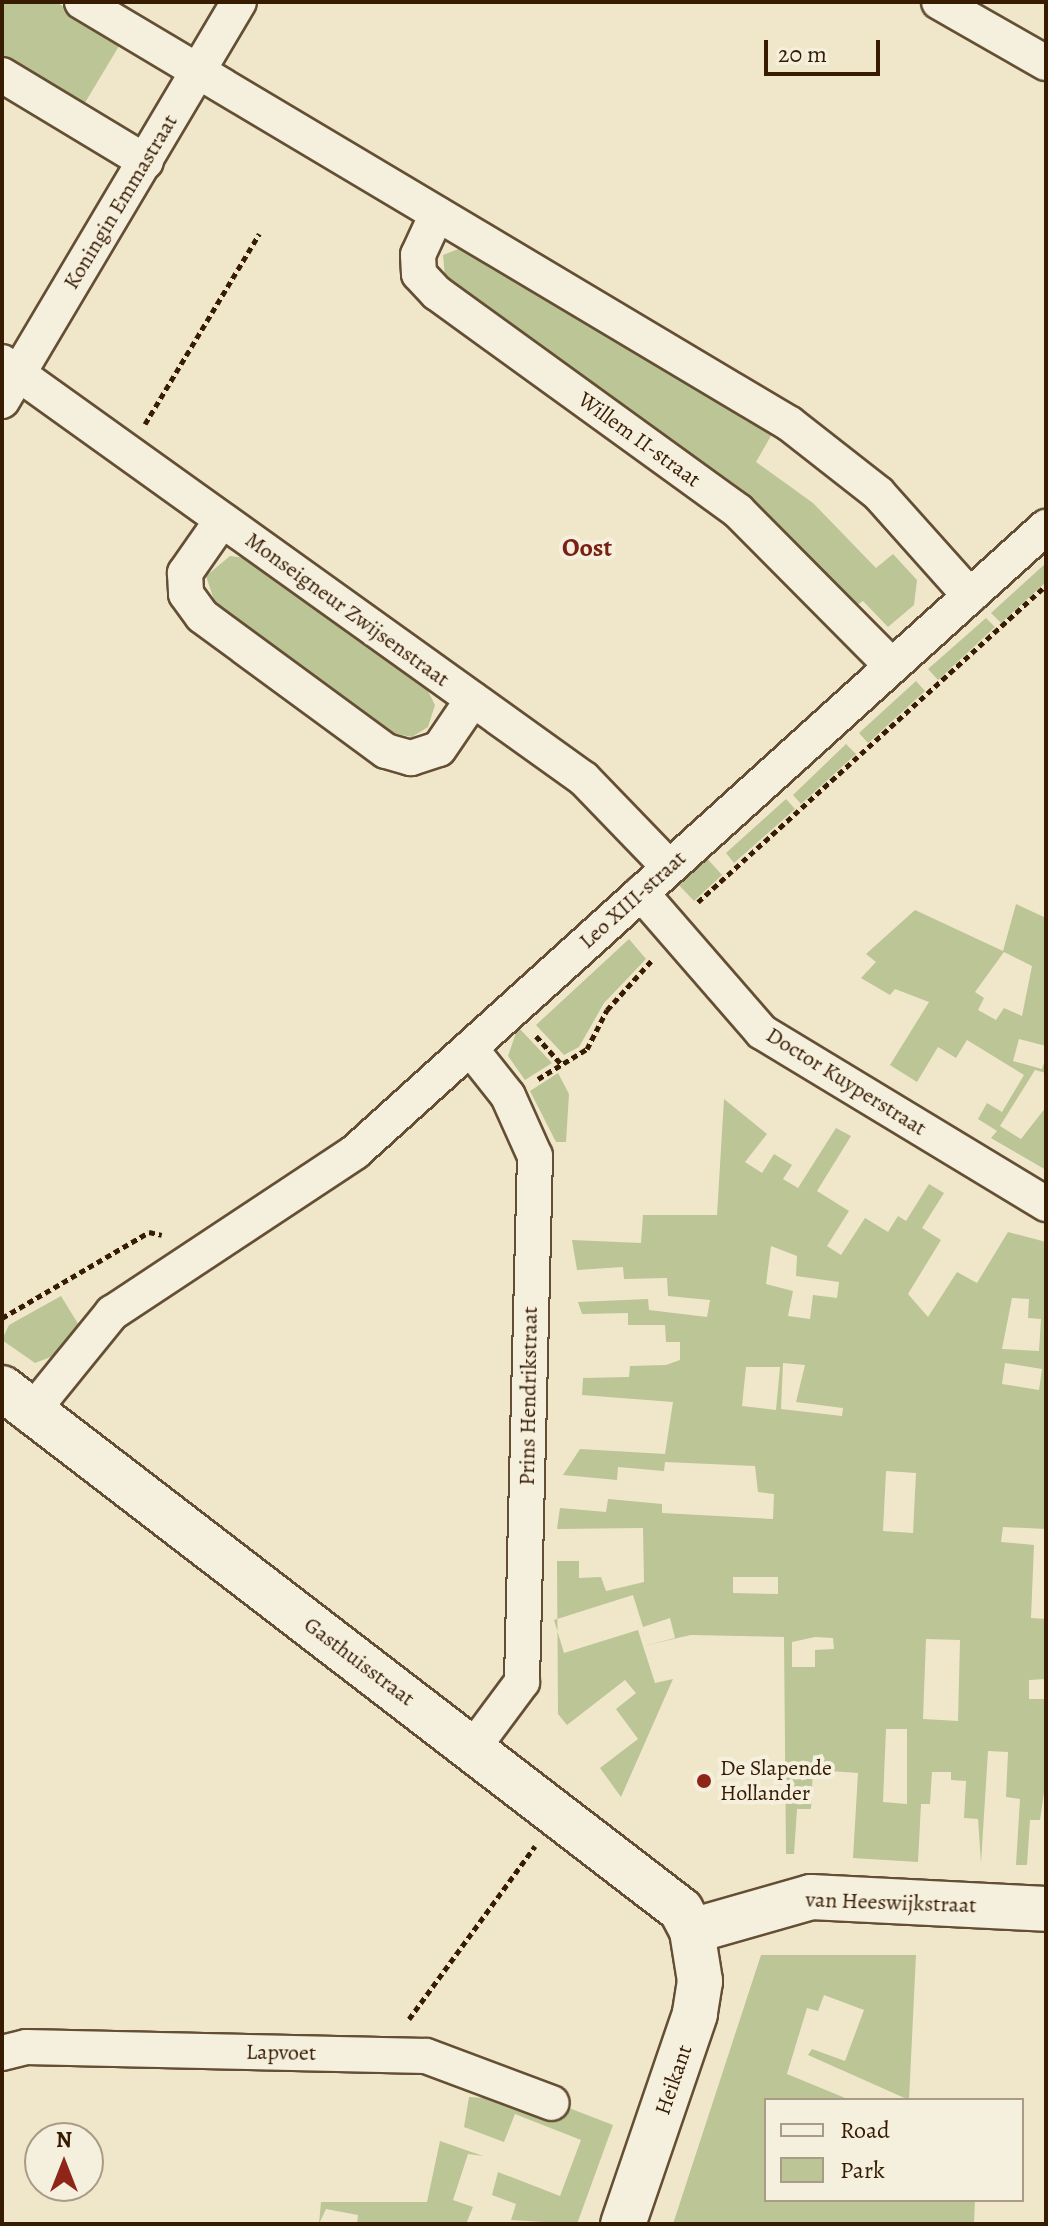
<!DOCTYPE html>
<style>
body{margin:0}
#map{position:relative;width:1048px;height:2226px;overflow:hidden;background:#f0e7cb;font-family:Alegreya,serif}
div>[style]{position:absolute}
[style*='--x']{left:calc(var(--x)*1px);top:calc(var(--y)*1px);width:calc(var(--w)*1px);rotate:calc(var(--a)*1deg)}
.green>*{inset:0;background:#bbc596}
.path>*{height:5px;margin-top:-2.5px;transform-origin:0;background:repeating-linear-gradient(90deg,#371c02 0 6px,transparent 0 10px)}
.roads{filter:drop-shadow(2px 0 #654f34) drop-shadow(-2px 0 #654f34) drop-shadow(0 2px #654f34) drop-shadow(0 -2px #654f34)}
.street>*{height:34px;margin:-17px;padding:0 17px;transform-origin:17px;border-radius:17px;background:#f5efdd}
.secondary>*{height:44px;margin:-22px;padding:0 22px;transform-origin:22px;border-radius:22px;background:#f5efdd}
.dots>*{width:22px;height:22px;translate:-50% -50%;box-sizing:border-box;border:4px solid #f5efdd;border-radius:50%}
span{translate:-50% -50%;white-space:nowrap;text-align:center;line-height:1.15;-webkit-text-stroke:8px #f5efdd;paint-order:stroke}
.street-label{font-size:22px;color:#371c02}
.poi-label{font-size:22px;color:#371c02}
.left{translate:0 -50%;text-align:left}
.quarter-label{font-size:26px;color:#7a1f14;font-weight:700}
.frame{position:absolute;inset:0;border:4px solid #371c02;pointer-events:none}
.legend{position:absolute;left:764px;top:2098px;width:260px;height:104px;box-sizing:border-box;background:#f5efdd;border:2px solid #a99b85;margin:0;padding:10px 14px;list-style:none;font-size:24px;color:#371c02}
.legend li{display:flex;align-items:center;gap:16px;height:40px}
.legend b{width:40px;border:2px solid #a99b85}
.north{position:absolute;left:24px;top:2122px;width:80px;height:80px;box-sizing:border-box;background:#f5efdd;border:2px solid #a99b85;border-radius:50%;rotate:0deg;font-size:22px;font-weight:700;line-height:32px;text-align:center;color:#371c02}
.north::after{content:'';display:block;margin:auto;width:28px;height:36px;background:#8f2418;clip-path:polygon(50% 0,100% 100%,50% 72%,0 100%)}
.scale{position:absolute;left:764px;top:40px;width:116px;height:36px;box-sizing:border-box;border:4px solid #371c02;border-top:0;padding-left:10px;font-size:24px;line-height:28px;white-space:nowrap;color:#371c02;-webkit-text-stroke:6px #f5efdd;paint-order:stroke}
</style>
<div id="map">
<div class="green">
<div style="clip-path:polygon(2px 2px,56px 2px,122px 41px,83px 106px,2px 57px)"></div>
<div style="clip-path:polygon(461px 248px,772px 434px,756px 462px,813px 503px,876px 568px,893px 554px,917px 580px,914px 605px,888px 627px,863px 601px,854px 607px,756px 508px,445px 277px,443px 255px)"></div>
<div style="clip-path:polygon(230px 556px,246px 558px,427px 689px,435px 705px,428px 727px,412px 737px,392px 733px,216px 606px,206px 576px)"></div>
<div style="clip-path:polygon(1046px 563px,1046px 582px,1001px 623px,991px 613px)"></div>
<div style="clip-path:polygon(986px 618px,995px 627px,938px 680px,928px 669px)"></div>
<div style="clip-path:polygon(916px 681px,925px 691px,868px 743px,859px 733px)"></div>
<div style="clip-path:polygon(846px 744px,856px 754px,801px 804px,793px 795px)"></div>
<div style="clip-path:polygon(786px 799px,795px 809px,734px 863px,726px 853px)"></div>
<div style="clip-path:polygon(704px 855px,722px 875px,694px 901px,675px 881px)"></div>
<div style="clip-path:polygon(evenodd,1016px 904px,1046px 918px,1046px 1046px,1019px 1039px,1013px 1061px,1042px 1069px,1046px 1057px,1046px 1073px,1035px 1070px,1000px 1126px,1021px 1139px,1046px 1107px,1046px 1170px,991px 1138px,997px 1131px,978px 1119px,987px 1103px,1002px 1112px,1024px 1075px,967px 1040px,956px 1058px,938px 1047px,917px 1082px,890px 1065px,929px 1002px,895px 989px,890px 995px,861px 978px,876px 962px,866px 954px,915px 910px,1003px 951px,1016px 904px,1004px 952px,1032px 966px,1022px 1016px,1004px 1008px,996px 1020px,978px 1010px,984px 998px,975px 992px,1004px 952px)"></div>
<div style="clip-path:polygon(629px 939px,646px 959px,604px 1003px,579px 1047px,564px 1055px,536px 1025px)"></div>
<div style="clip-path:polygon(518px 1027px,552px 1063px,525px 1080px,508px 1056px)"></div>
<div style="clip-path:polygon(558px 1073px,569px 1094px,566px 1142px,556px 1142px,530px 1091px)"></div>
<div style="clip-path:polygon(evenodd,724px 1099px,767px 1134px,745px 1162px,762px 1173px,774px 1154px,792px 1165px,783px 1179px,798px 1188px,836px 1128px,851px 1136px,817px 1191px,849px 1211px,827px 1246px,841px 1255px,865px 1218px,888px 1232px,898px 1216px,906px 1221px,929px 1184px,944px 1193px,922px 1228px,941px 1240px,908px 1294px,928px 1317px,957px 1272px,977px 1283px,1008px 1232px,1046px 1242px,1046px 1529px,1003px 1527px,1001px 1542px,1034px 1545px,1031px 1618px,1046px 1619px,1046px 1679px,1029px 1680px,1029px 1699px,1046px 1699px,1046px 1778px,1040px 1820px,1030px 1820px,1027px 1865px,1016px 1865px,1020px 1799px,1006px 1797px,1008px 1752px,988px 1751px,981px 1863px,978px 1819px,964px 1818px,966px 1781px,951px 1780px,951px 1772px,932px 1772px,930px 1804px,921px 1804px,918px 1862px,853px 1858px,858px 1773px,829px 1771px,813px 1770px,811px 1809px,797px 1809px,794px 1854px,786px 1854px,784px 1637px,691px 1635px,643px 1646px,655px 1683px,673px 1679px,621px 1797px,600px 1768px,638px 1739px,616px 1709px,636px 1693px,625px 1680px,567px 1725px,558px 1714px,557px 1561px,579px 1561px,579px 1578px,601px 1577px,606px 1591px,644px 1582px,643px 1528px,557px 1529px,560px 1508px,606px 1512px,608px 1499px,662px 1504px,662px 1513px,773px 1519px,774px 1494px,758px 1492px,755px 1466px,665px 1462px,664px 1471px,618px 1467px,617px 1480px,563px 1475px,580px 1449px,665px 1454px,673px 1402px,582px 1395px,583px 1378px,629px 1377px,630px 1366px,666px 1365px,680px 1360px,680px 1342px,666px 1342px,665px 1325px,628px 1325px,628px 1313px,582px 1314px,578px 1302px,648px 1299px,649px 1310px,707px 1317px,710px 1300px,668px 1296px,667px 1278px,624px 1279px,623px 1267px,577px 1270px,572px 1240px,641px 1243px,643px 1215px,717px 1215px,724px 1099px,771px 1246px,797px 1256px,796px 1276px,839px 1282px,837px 1298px,813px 1295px,810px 1319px,788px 1316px,793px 1291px,766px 1284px,771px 1246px,724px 1099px,1012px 1298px,1029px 1299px,1028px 1318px,1041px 1319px,1039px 1351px,1002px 1349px,1012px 1298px,724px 1099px,783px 1363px,805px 1365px,796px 1402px,843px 1408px,842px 1416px,781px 1409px,783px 1363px,724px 1099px,1005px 1363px,1042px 1369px,1039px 1390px,1002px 1384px,1005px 1363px,724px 1099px,746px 1367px,780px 1367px,776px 1410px,742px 1406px,746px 1367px,724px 1099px,886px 1471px,916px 1473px,913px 1533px,883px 1531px,886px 1471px,724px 1099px,778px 1577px,778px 1594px,733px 1593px,733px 1577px,778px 1577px,724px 1099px,633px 1595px,643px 1627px,670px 1618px,675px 1638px,643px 1646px,638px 1630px,564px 1653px,554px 1620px,633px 1595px,724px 1099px,815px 1637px,833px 1638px,834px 1649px,815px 1650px,815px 1667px,792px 1667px,792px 1642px,815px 1637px,724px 1099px,926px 1639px,960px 1640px,958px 1721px,923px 1719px,926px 1639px,724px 1099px,886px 1729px,907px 1729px,907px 1804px,883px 1802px,886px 1729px)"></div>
<div style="clip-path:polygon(61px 1296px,80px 1327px,53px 1356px,35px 1363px,2px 1340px,9px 1325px)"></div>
<div style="clip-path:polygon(761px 1955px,916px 1955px,909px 2100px,808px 2055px,812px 2049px,845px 2061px,864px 2010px,824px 1995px,818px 2011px,807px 2008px,787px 2074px,850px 2100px,766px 2100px,766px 2200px,975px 2200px,974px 2224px,673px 2224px)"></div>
<div style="clip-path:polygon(469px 2097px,556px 2103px,613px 2125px,577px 2224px,511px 2220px,516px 2204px,492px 2195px,498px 2172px,560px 2196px,581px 2140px,515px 2114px,504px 2142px,464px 2127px)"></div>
<div style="clip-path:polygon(440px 2141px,483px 2156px,468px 2154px,453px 2200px,473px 2207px,466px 2224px,357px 2224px,358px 2215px,326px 2209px,319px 2224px,321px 2202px,427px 2202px)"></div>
</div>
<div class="path">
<div style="--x:145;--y:424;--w:222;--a:-59"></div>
<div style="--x:698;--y:902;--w:471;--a:-42.3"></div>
<div style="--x:536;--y:1036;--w:39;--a:48"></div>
<div style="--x:538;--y:1079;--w:57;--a:-31.5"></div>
<div style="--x:587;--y:1049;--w:44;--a:-62.9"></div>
<div style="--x:607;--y:1010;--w:69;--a:-48"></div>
<div style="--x:2;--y:1318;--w:170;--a:-30.3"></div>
<div style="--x:149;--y:1232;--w:13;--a:13"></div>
<div style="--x:409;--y:2019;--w:214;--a:-53.9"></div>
</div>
<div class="roads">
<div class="street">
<div style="--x:82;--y:2;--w:824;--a:30.8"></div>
<div style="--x:790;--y:424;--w:112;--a:38.1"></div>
<div style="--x:878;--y:493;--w:138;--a:48.2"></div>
<div style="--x:939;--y:2;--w:123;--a:29.7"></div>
<div style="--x:2;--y:75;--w:168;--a:31.1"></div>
<div style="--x:437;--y:214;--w:45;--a:114.9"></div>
<div style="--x:418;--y:255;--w:19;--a:87"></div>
<div style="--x:419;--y:274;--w:26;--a:47"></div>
<div style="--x:437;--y:293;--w:372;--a:35.9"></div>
<div style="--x:738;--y:511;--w:218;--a:45.2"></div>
<div style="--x:2;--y:362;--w:716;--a:35.62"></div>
<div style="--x:584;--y:779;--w:122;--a:46"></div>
<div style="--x:2;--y:401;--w:464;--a:-59.3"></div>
<div style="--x:222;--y:520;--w:65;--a:124.9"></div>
<div style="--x:185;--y:573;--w:21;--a:87"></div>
<div style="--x:186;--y:594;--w:27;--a:54"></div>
<div style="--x:202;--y:616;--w:228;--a:36.3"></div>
<div style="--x:386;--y:751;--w:26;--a:16"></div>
<div style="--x:411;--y:758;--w:29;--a:-18"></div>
<div style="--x:439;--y:749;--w:60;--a:-55.8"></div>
<div style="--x:641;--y:893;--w:184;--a:49"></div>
<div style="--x:762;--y:1032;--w:332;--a:31.2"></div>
<div style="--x:470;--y:1048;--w:61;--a:51.6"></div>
<div style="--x:508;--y:1096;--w:66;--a:65.8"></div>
<div style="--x:535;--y:1156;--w:526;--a:91.42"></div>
<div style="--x:522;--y:1682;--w:82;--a:126.6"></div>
<div style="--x:29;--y:1415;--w:132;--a:-50.9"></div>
<div style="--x:112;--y:1313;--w:291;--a:-33.5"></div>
<div style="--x:355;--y:1152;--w:932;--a:-42.13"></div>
<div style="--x:2;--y:2053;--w:25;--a:-14"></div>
<div style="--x:26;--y:2047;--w:400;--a:1.3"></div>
<div style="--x:426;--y:2056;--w:134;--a:20.5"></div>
</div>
<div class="secondary">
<div style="--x:2;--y:1388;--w:856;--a:37.55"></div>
<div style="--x:681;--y:1910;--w:24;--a:62"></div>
<div style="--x:692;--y:1931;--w:51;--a:80.9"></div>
<div style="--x:700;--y:1981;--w:33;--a:99"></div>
<div style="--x:695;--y:2014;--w:222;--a:108.9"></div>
<div style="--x:692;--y:1931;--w:124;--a:-15.9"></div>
<div style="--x:811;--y:1897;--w:235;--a:2.9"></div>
</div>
</div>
<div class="dots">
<div style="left:704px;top:1781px;background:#8f2418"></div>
</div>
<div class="street-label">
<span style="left:121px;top:202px;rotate:-59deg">Koningin Emmastraat</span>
<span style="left:639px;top:440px;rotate:36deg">Willem II-straat</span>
<span style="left:347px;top:610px;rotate:36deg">Monseigneur Zwijsenstraat</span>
<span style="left:633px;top:900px;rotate:-42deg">Leo XIII-straat</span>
<span style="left:846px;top:1082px;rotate:32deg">Doctor Kuyperstraat</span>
<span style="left:529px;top:1396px;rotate:-89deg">Prins Hendrikstraat</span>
<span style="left:359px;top:1662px;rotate:37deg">Gasthuisstraat</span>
<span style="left:891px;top:1903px;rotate:2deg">van Heeswijkstraat</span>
<span style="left:281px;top:2053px;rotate:1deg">Lapvoet</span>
<span style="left:674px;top:2080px;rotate:-71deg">Heikant</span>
</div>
<div class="poi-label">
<span class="left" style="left:720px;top:1781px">De Slapende<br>Hollander</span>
</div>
<div class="quarter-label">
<span style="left:587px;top:548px">Oost</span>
</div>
<div class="frame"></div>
<ul class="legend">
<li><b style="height:10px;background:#f5efdd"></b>Road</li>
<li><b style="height:22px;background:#bbc596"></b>Park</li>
</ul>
<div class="north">N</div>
<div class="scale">20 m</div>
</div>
